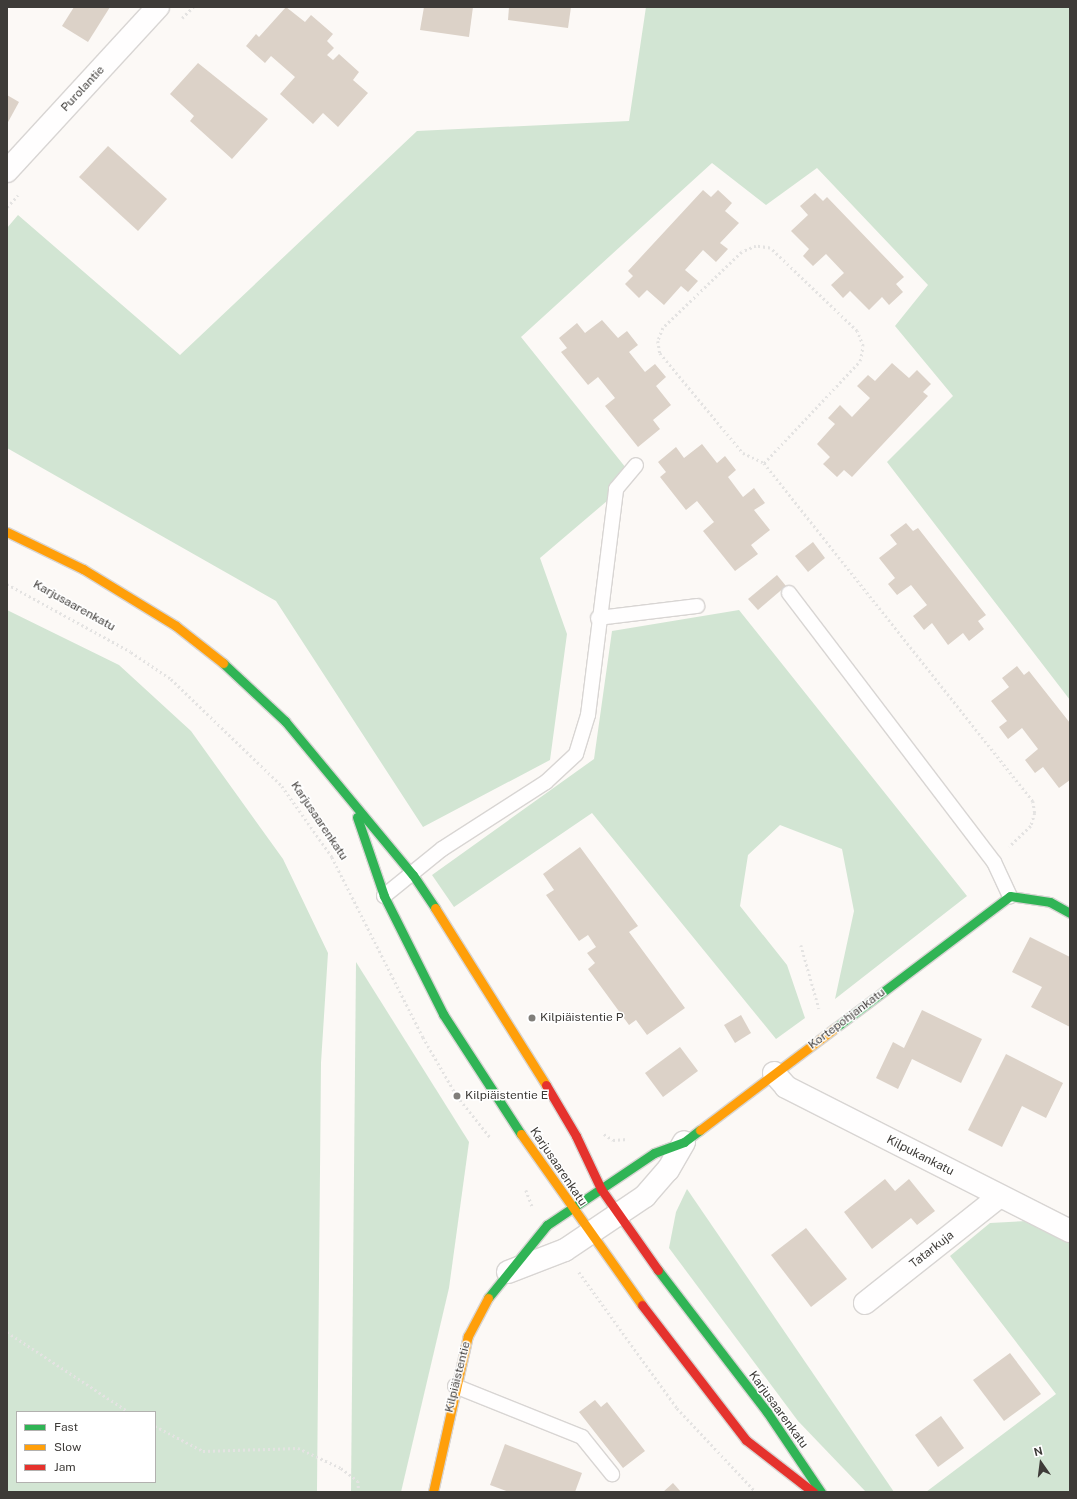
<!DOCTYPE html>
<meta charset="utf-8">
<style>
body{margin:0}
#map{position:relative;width:1077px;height:1499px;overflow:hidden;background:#fcf9f6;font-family:"Public Sans",sans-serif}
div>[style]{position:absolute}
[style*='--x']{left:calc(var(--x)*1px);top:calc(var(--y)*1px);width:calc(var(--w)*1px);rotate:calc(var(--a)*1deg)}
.green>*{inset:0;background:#d2e5d3}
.building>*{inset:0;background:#dcd2c8}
.path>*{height:2.5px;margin-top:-1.25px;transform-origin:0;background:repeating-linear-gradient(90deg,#e4e3e2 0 2px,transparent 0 5px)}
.roads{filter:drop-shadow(1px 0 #d8d5d3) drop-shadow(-1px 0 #d8d5d3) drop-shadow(0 1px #d8d5d3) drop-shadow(0 -1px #d8d5d3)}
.lane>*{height:14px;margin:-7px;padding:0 7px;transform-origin:7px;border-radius:7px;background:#fffefe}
.street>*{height:22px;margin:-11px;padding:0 11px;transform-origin:11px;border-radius:11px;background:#fffefe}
.fast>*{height:9px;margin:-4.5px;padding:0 4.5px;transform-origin:4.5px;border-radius:4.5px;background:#30b455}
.slow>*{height:9px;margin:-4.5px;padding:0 4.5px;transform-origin:4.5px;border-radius:4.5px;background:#ff9f0a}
.jam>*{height:9px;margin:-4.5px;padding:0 4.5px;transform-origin:4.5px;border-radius:4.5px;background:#e5322d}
.dots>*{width:11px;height:11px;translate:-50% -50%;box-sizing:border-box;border:2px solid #fff;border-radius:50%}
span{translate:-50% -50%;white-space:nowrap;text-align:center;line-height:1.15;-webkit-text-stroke:3px #fff;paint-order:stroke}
.street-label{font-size:12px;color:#3e3b38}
.poi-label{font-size:12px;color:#3e3b38}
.left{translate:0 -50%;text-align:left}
.frame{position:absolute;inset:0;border:8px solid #3e3b38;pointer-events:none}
.legend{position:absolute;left:16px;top:1411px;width:140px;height:72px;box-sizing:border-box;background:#fff;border:1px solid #b2b1af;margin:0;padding:5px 7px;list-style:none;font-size:12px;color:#3e3b38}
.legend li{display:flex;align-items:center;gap:8px;height:20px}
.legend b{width:20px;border:1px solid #b2b1af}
.north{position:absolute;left:1021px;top:1443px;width:40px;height:40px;-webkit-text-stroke:3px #fff;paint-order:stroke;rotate:346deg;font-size:11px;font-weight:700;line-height:16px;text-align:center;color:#3e3b38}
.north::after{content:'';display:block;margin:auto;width:14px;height:18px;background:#3e3b38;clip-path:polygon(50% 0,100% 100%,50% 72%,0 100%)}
</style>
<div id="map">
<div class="green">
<div style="clip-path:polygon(646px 7px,1070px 7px,1070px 700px,887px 462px,953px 396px,895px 326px,928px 285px,817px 168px,766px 205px,712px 163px,521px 337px,634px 478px,540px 558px,567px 634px,550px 760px,423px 827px,276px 601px,7px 448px,7px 228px,18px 215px,180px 355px,417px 131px,629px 121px)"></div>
<div style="clip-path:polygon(evenodd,7px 610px,119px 665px,191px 731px,283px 859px,328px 953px,321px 1063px,317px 1492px,7px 1492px,7px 610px,17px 1412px,155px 1412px,155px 1482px,17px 1482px,17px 1412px)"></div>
<div style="clip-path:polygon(739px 610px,967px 896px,835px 999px,854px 911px,842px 849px,780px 825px,748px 855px,740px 906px,787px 965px,805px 1018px,776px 1039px,592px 813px,454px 907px,432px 875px,594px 759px,612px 631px)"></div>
<div style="clip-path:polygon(356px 962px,469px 1142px,449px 1288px,401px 1492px,351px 1492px)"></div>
<div style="clip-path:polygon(687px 1189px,894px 1492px,866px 1492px,798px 1421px,669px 1248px,676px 1212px)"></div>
<div style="clip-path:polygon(1027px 1221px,1070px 1243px,1070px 1492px,926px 1492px,1056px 1394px,950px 1256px,990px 1223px)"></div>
</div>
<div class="building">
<div style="clip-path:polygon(74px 7px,110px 7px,88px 42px,62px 26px)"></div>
<div style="clip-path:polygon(286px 7px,305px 22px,311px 15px,333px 34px,327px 41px,334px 48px,327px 55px,333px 60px,339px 54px,359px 72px,353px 80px,368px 93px,338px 127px,323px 113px,313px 124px,280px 94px,295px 77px,271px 56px,265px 63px,246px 46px,256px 34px,259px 37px)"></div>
<div style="clip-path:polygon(424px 7px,473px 7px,469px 37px,420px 30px)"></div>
<div style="clip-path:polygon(509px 7px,571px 7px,568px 28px,508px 20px)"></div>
<div style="clip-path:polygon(198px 63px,268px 119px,232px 159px,190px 121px,194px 116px,170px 94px)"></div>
<div style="clip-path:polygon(7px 95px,19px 102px,7px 124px)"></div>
<div style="clip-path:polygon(108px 146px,167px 199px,138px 231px,79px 177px)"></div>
<div style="clip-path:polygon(703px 190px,711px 197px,718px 190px,732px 203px,725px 211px,739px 223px,720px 243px,728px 249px,716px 262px,703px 250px,685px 270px,698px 281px,688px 292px,681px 286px,664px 305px,647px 290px,639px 298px,625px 284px,633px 276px,628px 271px)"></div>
<div style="clip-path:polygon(815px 193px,823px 201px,827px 197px,904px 277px,896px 284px,903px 292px,889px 305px,882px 297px,869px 310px,850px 291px,843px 298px,831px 285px,844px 273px,826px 254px,813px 266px,803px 256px,809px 249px,791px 231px,808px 215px,800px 206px)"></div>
<div style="clip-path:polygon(602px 320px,618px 338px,627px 331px,638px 345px,629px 352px,645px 372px,655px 364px,666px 377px,656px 386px,671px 405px,653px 420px,660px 429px,638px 447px,605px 406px,615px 398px,598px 377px,588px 385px,561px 352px,567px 348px,559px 338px,577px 323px,585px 333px)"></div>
<div style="clip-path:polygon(892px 363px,909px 378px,917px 370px,931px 384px,923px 392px,928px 396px,852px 477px,844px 470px,837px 477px,823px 464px,830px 457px,817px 444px,835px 424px,828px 418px,840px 405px,852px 417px,870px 398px,857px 386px,868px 375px,875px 381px)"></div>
<div style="clip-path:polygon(702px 444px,717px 463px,725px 456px,736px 470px,728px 477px,743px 497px,754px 488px,765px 503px,754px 510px,770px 530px,751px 545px,758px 554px,735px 571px,703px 531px,714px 522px,697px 501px,686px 510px,660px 477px,666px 472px,658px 462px,676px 447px,684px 458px)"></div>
<div style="clip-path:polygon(906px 523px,913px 531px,918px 528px,986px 615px,978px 621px,984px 629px,969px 641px,963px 633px,948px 645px,932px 623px,924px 630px,913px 616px,927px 605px,911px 585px,897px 595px,888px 584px,895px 578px,879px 558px,897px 544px,890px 535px)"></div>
<div style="clip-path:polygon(813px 542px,825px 558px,808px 572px,795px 556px)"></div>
<div style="clip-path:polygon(777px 575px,786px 586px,758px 610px,748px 599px)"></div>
<div style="clip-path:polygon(1017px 666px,1024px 675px,1029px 671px,1070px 723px,1070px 780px,1059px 788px,1043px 767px,1035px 773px,1025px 760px,1038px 749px,1022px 728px,1008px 739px,999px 727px,1007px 721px,991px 701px,1009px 687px,1002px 678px)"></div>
<div style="clip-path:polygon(580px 847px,638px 926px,629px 932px,685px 1008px,647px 1035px,636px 1020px,629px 1025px,588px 969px,595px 963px,587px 953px,596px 947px,588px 935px,579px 941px,546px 895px,554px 890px,543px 874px)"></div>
<div style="clip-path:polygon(1030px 937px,1070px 957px,1070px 1027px,1031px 1007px,1042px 987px,1012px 972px)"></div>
<div style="clip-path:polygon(922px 1010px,982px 1039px,961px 1083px,912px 1059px,898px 1089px,876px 1078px,893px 1042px,904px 1048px)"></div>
<div style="clip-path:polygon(741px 1015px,751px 1033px,735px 1043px,724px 1025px)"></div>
<div style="clip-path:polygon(680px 1047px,698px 1071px,663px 1097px,645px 1073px)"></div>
<div style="clip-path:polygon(1006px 1054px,1063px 1083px,1046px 1118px,1022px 1106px,1002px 1147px,968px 1130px)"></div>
<div style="clip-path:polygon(885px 1179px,895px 1191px,909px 1179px,935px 1211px,917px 1225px,911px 1218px,872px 1249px,844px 1212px)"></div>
<div style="clip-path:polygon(806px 1228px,847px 1279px,811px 1307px,771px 1255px)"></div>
<div style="clip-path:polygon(1010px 1353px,1041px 1394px,1004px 1421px,973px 1380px)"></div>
<div style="clip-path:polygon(595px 1400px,601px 1407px,607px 1402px,645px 1451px,623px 1468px,579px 1412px)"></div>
<div style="clip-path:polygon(941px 1416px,964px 1448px,938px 1467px,915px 1435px)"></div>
<div style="clip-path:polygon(505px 1444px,582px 1473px,575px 1492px,509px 1492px,490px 1485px)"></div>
<div style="clip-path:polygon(673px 1483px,681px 1492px,663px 1492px)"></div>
</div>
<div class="path">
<div style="--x:182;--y:18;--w:16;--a:-45"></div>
<div style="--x:7;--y:207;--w:16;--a:-47"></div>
<div style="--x:764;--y:463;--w:140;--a:-46.7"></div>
<div style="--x:860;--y:361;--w:15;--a:-79"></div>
<div style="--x:863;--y:346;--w:16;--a:-112"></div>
<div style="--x:857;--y:331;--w:120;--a:-136.3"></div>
<div style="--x:770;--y:248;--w:14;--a:-172"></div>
<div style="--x:756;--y:246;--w:15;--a:157"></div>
<div style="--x:742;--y:252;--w:110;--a:136.1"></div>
<div style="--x:663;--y:328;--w:14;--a:111"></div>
<div style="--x:658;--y:341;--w:12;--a:81"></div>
<div style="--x:660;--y:353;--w:130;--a:50.3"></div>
<div style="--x:743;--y:453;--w:23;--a:25"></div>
<div style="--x:764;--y:463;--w:432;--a:51.5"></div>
<div style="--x:1033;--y:801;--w:12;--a:81"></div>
<div style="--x:1035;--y:813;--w:14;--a:107"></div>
<div style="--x:1031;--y:826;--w:30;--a:136"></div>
<div style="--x:7;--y:584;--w:141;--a:28.7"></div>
<div style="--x:131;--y:652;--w:48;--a:34"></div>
<div style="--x:171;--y:679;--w:154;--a:43.9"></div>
<div style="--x:282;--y:786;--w:87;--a:54.8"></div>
<div style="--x:332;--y:857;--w:202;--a:63.2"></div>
<div style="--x:423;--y:1037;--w:68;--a:60"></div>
<div style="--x:457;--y:1096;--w:53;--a:51.2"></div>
<div style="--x:801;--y:945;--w:66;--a:74.1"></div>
<div style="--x:604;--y:1134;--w:11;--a:34"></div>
<div style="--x:613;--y:1140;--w:15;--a:-4"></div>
<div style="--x:526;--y:1190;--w:17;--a:69"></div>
<div style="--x:579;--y:1272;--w:168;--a:54.2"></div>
<div style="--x:677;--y:1408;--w:115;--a:46.8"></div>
<div style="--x:7;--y:1332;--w:146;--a:33.3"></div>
<div style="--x:155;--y:1426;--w:54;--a:27.5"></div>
<div style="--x:203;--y:1451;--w:95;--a:-1.8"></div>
<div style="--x:298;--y:1448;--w:47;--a:24.9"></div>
<div style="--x:341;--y:1468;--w:21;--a:37"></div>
<div style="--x:358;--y:1481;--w:11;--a:85"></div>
</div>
<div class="roads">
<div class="lane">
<div style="--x:789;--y:593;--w:338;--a:52.7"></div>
<div style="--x:994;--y:862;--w:38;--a:65"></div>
<div style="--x:598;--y:618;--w:100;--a:-6.9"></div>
<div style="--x:384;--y:896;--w:75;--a:-39"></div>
<div style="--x:442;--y:849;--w:124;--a:-32.8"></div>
<div style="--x:546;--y:782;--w:41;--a:-43"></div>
<div style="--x:576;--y:754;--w:41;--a:-72.9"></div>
<div style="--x:588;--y:715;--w:228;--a:-82.9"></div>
<div style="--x:616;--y:489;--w:31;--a:-50"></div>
<div style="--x:455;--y:1386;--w:137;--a:21.9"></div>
<div style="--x:582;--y:1437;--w:48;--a:51"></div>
</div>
<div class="street">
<div style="--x:7;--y:171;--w:223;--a:-47.4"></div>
<div style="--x:774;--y:1073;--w:18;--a:49"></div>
<div style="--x:786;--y:1087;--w:318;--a:26.9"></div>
<div style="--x:508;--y:1272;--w:61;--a:-21.1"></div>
<div style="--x:565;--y:1250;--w:97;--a:-34"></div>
<div style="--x:645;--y:1196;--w:35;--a:-49"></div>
<div style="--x:668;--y:1170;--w:32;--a:-60"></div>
<div style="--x:865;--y:1303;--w:172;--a:-38.4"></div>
</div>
<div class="fast">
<div style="--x:223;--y:663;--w:85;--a:43.1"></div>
<div style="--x:285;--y:721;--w:200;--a:50.3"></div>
<div style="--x:413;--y:875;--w:40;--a:56"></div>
<div style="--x:357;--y:817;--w:83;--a:71.1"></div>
<div style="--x:384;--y:896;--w:132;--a:63.4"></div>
<div style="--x:443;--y:1014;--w:143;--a:57"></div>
<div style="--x:835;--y:1028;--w:219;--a:-37"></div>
<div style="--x:1010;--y:896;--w:40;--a:8.5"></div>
<div style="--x:1050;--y:902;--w:23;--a:29"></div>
<div style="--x:658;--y:1270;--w:179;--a:52.5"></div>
<div style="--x:767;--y:1412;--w:97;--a:56"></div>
<div style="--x:488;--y:1298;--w:94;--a:-51.1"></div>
<div style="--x:547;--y:1225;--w:129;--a:-33.9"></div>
<div style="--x:654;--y:1153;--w:32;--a:-20"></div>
<div style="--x:684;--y:1142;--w:20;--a:-37"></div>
</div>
<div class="slow">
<div style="--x:7;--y:532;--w:85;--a:26"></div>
<div style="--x:83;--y:569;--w:109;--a:31.5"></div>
<div style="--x:176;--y:626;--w:60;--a:38.2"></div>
<div style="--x:435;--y:908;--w:209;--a:57.9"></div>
<div style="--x:700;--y:1130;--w:169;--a:-37.1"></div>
<div style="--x:521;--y:1134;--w:209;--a:54.7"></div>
<div style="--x:433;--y:1492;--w:160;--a:-77.4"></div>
<div style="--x:468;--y:1336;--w:43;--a:-62.2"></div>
</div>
<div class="jam">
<div style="--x:546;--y:1085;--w:59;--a:59.5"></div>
<div style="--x:576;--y:1136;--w:59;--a:64.7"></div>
<div style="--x:601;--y:1189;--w:99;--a:54.9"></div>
<div style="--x:642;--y:1305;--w:170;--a:52.4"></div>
<div style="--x:746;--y:1440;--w:85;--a:37.8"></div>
</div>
</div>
<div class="dots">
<div style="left:532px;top:1018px;background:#807e7a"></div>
<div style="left:457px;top:1096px;background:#807e7a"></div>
</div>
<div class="street-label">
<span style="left:83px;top:89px;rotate:-47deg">Purolantie</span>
<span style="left:74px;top:606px;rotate:29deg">Karjusaarenkatu</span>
<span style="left:319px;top:821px;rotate:56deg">Karjusaarenkatu</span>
<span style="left:847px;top:1019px;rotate:-37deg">Kortepohjankatu</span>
<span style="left:920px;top:1156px;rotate:27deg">Kilpukankatu</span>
<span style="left:558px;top:1167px;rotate:56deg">Karjusaarenkatu</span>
<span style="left:932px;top:1250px;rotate:-38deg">Tatarkuja</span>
<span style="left:458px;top:1377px;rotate:-76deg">Kilpiäistentie</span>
<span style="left:778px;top:1410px;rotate:54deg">Karjusaarenkatu</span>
</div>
<div class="poi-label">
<span class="left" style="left:540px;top:1018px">Kilpiäistentie P</span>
<span class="left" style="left:465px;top:1096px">Kilpiäistentie E</span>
</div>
<div class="frame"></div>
<ul class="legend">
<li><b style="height:5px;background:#30b455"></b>Fast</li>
<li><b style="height:5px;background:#ff9f0a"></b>Slow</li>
<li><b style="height:5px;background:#e5322d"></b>Jam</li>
</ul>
<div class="north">N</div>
</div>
